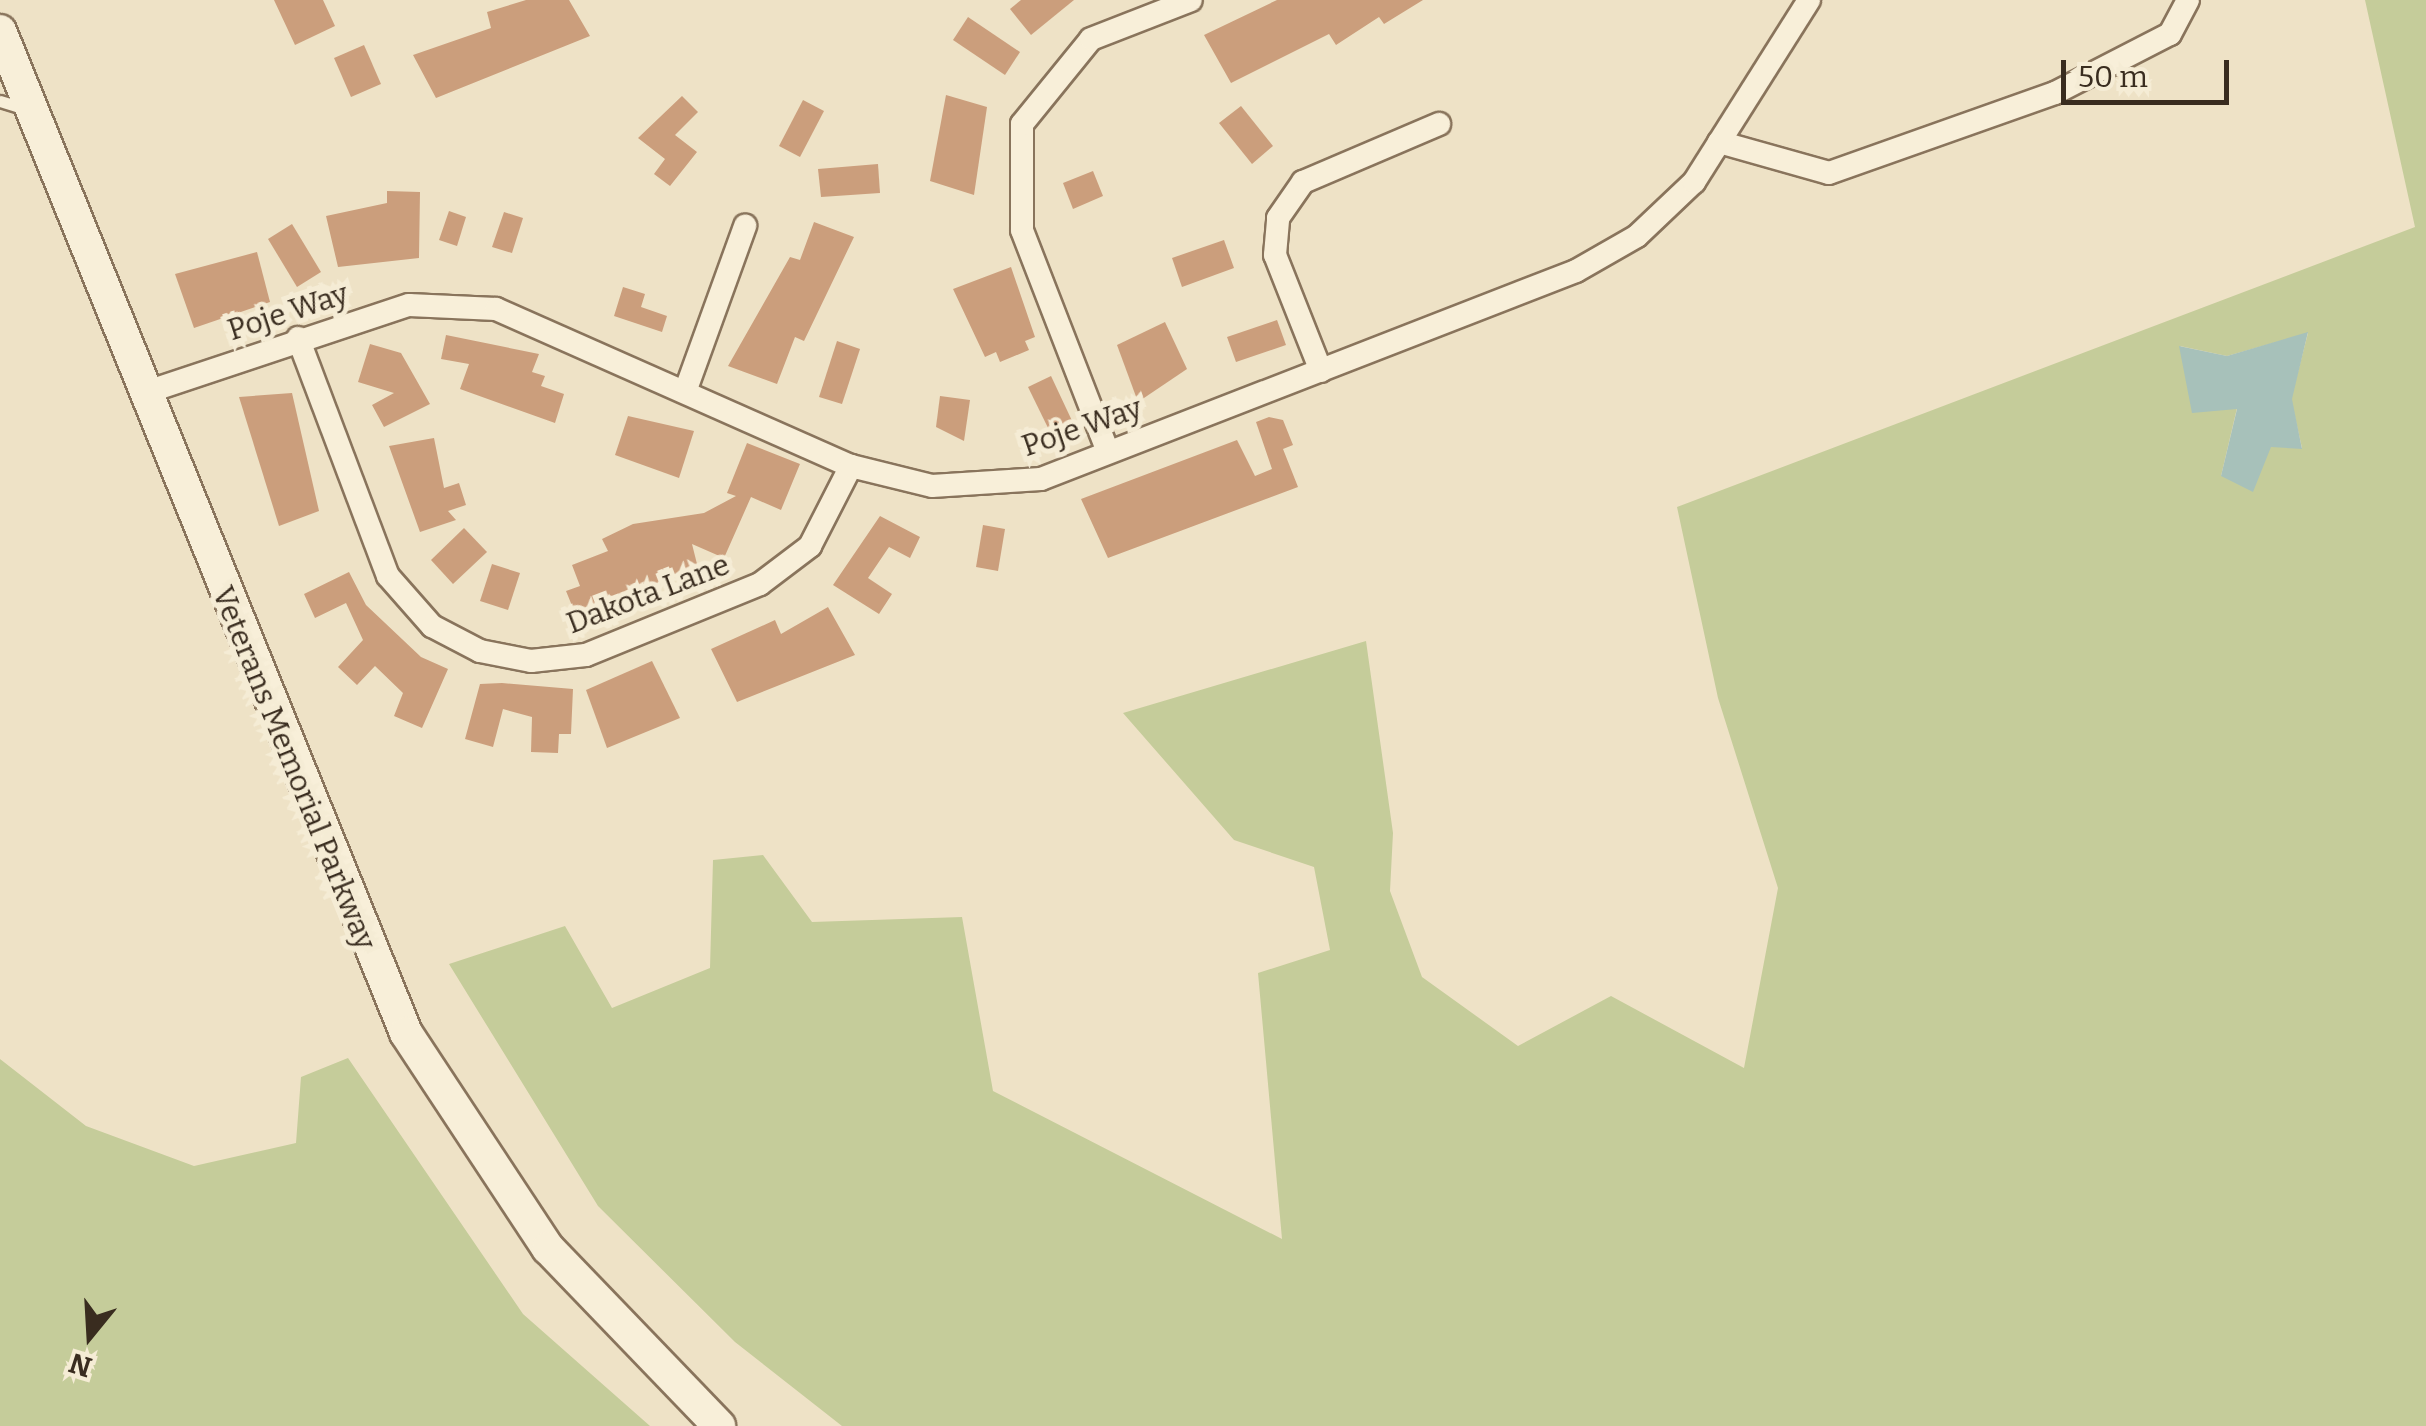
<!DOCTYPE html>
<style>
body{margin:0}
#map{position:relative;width:2426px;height:1426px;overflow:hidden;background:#eee2c6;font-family:Bitter,serif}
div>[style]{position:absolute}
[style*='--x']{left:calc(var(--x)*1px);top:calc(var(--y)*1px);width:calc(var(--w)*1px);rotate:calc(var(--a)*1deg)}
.green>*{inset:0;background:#c5cc9a}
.water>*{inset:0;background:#a7c1ba}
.building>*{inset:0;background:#cb9e7c}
.roads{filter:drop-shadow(2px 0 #89745c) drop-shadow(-2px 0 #89745c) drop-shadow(0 2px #89745c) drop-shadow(0 -2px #89745c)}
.lane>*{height:11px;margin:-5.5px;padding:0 5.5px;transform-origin:5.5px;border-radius:5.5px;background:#f8efd9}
.street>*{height:22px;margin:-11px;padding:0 11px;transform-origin:11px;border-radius:11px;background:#f8efd9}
.secondary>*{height:32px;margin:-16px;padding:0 16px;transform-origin:16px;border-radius:16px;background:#f8efd9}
span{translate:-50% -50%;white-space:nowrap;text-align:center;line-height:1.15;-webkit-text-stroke:10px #f5ecd5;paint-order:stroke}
.street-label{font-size:30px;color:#392c1f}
.north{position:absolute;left:40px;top:1286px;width:100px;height:100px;-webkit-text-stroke:8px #f5ecd5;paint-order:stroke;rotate:198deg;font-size:28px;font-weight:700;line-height:40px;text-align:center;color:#392c1f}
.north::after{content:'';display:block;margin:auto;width:35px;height:45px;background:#392c1f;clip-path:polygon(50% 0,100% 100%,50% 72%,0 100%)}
.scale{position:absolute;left:2061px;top:60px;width:168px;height:45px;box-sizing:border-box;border:5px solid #392c1f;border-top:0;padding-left:12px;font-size:30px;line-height:35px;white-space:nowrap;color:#392c1f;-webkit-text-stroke:8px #f5ecd5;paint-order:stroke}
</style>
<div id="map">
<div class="green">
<div style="clip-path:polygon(evenodd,2365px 0,2426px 0,2426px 1426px,842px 1426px,735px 1342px,598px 1206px,449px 964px,565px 926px,612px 1008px,710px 968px,713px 860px,763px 855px,812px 922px,962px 917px,993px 1091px,1282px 1239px,1258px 973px,1330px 950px,1314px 867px,1234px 840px,1123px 713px,1366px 641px,1393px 833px,1390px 891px,1422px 977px,1518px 1046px,1611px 996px,1744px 1068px,1778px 888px,1718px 698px,1677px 507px,2415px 227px,2365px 0,2308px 333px,2291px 399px,2302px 448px,2271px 446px,2221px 476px,2237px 408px,2180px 346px,2227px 356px,2308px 333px)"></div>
<div style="clip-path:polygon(348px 1058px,523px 1314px,650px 1426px,0 1426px,0 1059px,86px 1126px,194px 1166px,296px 1143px,301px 1077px)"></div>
</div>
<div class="water">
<div style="clip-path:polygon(2308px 332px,2292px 399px,2302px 449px,2271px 447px,2253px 492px,2221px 476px,2237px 409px,2192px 413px,2179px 346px,2227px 356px)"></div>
</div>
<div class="building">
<div style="clip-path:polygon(274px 0,323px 0,335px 26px,295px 45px)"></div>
<div style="clip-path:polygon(526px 0,569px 0,590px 36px,436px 98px,413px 55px,491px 28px,487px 12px)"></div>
<div style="clip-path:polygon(1021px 0,1074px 0,1031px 35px,1010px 9px)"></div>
<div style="clip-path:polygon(1277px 0,1423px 0,1384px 24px,1379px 17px,1336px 45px,1329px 34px,1231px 83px,1204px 35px)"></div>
<div style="clip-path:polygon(968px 17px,1020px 52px,1005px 75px,953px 40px)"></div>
<div style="clip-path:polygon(364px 45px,381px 84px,351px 97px,334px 58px)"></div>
<div style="clip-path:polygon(946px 95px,987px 107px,974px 195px,930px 181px)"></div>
<div style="clip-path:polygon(682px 96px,698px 112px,675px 135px,697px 152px,670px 186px,654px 174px,665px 159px,638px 138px)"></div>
<div style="clip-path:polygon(803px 100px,824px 111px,800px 157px,779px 146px)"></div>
<div style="clip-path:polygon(1241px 106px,1273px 146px,1252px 164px,1219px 123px)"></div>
<div style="clip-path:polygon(878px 164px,880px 193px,821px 197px,818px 169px)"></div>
<div style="clip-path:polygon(1093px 171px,1103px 196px,1073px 209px,1063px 183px)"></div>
<div style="clip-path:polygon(387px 191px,420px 192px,419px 258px,338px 267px,326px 216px,387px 203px)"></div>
<div style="clip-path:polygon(449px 211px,466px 217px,457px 246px,439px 240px)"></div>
<div style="clip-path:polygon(504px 212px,523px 218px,512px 253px,492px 247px)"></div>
<div style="clip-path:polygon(814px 222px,854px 237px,804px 341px,795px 337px,777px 384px,728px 366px,790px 257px,800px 260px)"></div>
<div style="clip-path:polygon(292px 224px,321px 272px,297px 287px,268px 239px)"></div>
<div style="clip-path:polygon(1224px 240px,1234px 268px,1182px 287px,1172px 258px)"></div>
<div style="clip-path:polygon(257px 252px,270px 302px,194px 328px,175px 274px)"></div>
<div style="clip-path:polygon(1011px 267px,1035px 337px,1025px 341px,1029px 350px,1000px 362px,996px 352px,985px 357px,953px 289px)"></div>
<div style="clip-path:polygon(623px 287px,645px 294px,641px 307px,667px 316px,662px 332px,614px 316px)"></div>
<div style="clip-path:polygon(1277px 320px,1286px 345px,1236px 362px,1227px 337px)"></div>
<div style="clip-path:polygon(1165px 322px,1187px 369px,1138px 402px,1117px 345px)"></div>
<div style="clip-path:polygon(446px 335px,539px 354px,532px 372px,545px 376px,541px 386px,564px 394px,555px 423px,460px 389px,469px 364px,441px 359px)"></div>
<div style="clip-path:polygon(837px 341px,860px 349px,842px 404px,819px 397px)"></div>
<div style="clip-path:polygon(370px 344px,401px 353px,430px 404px,384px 427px,372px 405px,394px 393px,358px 382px)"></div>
<div style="clip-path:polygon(1051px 376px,1074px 425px,1052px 436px,1028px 387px)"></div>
<div style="clip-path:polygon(292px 393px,319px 511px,279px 526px,239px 397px)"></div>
<div style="clip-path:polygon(940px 396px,970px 400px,964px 441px,936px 427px)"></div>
<div style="clip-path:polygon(628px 416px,694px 431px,679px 478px,615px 455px)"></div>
<div style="clip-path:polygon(1269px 417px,1283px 420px,1293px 445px,1283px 449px,1298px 487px,1108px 558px,1081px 499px,1237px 440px,1255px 476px,1272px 469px,1256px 422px)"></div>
<div style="clip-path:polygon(434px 438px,444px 488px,459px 483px,466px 505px,448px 511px,456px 520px,420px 532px,389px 446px)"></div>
<div style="clip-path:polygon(747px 443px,800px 464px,781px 510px,751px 497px,724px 558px,692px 544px,698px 568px,575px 613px,566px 591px,580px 586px,572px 565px,608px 551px,602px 539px,633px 524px,704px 513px,736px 496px,727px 493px)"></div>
<div style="clip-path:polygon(880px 516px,920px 537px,910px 558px,889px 547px,868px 578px,892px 594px,879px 614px,833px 585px)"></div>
<div style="clip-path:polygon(983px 525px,1005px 529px,998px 571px,976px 567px)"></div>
<div style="clip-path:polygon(464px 528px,487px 552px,453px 584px,431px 560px)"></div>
<div style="clip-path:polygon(492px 564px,520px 573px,508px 610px,480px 601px)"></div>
<div style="clip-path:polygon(349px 572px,366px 605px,421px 657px,448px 669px,422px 728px,394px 716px,403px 693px,375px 666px,357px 685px,338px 667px,363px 640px,346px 603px,315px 618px,304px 594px)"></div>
<div style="clip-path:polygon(828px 607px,855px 655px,737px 702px,711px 649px,775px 620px,781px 634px)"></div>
<div style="clip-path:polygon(652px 661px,680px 718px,607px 748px,586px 690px)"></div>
<div style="clip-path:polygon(502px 683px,573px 689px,571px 734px,559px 734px,558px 753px,531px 752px,532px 717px,503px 709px,493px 747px,465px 739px,480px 684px)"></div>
</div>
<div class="roads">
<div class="lane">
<div style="--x:0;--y:101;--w:24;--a:17"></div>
</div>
<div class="street">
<div style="--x:1719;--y:142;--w:114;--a:15.7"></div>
<div style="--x:1829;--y:173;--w:240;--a:-19.5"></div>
<div style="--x:2055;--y:93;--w:129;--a:-27.2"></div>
<div style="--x:2170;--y:34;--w:38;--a:-62"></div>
<div style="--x:298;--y:338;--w:254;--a:69.3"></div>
<div style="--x:388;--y:576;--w:67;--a:48.7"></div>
<div style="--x:432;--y:626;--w:54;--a:27.5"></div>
<div style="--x:480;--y:651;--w:52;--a:11.1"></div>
<div style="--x:531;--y:661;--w:55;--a:-6.2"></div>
<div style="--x:586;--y:655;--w:188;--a:-22.2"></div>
<div style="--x:760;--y:584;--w:63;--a:-37.2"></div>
<div style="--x:810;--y:546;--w:90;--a:-62.9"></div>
<div style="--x:1321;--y:371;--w:125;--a:-111.6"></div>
<div style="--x:1275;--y:255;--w:37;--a:-85"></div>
<div style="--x:1278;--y:218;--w:44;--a:-55.2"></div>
<div style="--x:1303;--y:182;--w:148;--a:-23.1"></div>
<div style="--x:685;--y:392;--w:177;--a:-70.1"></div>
<div style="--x:144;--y:393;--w:279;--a:-18.4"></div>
<div style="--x:409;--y:305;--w:87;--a:2.6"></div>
<div style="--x:496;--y:309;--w:388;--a:23.9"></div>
<div style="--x:851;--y:466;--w:83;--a:13.9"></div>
<div style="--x:932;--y:486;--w:109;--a:-3.7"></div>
<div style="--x:1041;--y:479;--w:574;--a:-21.25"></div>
<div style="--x:1576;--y:271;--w:70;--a:-29.8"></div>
<div style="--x:1637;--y:236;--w:79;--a:-43.5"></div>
<div style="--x:1694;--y:182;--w:215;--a:-57.7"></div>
<div style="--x:1108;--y:452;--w:238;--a:-111.2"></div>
<div style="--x:1022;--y:230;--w:106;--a:-90"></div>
<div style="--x:1022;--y:124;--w:109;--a:-50.9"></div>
<div style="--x:1091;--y:39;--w:107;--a:-21.3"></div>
</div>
<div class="secondary">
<div style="--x:0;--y:31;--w:1081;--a:67.94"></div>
<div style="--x:406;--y:1033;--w:258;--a:56.6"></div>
<div style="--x:548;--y:1248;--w:247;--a:46.1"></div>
</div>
</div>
<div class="street-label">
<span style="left:288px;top:312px;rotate:-18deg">Poje Way</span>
<span style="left:1082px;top:427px;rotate:-19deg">Poje Way</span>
<span style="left:648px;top:594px;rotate:-21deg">Dakota Lane</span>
<span style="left:294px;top:768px;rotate:68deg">Veterans Memorial Parkway</span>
</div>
<div class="north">N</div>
<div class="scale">50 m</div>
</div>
